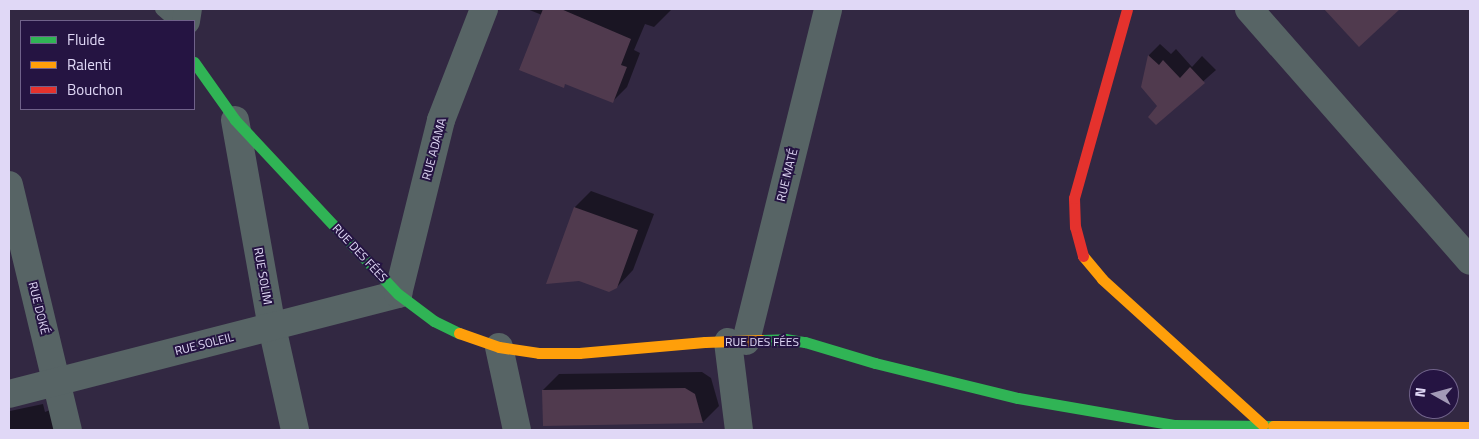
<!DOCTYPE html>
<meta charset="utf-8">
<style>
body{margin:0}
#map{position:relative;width:1479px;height:439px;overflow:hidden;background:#322842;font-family:"Titillium Web",sans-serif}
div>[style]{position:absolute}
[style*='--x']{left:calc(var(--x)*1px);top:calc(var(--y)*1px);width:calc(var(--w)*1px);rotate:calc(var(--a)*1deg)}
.shadow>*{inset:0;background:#0007}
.building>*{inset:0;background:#503a4e}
.lane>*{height:14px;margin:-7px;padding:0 7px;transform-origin:7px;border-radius:7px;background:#576465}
.street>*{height:28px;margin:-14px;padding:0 14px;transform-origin:14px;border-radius:14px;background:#576465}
.fast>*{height:11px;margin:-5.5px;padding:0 5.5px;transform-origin:5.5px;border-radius:5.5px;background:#30b455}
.slow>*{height:11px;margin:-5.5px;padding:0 5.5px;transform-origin:5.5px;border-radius:5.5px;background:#ff9f0a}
.jam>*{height:11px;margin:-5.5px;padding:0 5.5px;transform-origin:5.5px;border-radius:5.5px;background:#e5322d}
span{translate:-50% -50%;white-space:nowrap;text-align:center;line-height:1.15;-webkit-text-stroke:4px #251442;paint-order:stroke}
.street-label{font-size:12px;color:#e0d8f6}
.frame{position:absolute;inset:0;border:10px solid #e0d8f6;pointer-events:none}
.legend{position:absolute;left:20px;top:20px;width:175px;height:90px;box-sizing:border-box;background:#251442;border:1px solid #70628a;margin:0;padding:6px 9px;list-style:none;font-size:15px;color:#e0d8f6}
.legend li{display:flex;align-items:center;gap:10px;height:25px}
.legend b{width:25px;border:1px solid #70628a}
.north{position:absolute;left:1409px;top:369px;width:50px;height:50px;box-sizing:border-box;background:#251442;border:1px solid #70628a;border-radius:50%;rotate:277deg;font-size:14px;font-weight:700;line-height:20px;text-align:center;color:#e0d8f6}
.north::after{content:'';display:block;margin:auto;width:18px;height:22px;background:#a39ab7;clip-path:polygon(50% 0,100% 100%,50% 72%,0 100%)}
</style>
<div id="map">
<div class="shadow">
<div style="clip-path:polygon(527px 9px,672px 9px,654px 27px,645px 24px,634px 50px,640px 53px,627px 87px,613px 101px,566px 83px,563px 86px,542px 15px)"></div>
<div style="clip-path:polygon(1326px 9px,1399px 9px,1359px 45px)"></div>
<div style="clip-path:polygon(1160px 44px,1171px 54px,1176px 49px,1192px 67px,1202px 56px,1216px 70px,1156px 123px,1159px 106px,1142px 87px,1149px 55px)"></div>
<div style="clip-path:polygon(591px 191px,654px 214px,633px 270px,617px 287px,579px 280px,575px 207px)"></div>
<div style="clip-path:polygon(702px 372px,711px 378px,719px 406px,703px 422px,543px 390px,559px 374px)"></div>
<div style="clip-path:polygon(43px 404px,45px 412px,50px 410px,55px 430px,9px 430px,10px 411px)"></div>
</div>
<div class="building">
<div style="clip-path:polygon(543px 9px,561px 9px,631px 39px,621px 65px,627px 67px,613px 103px,565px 84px,564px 88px,519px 70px)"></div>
<div style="clip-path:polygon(1324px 9px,1400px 9px,1359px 47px)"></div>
<div style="clip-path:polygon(1148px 55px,1159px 65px,1163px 60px,1180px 78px,1190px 67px,1205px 83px,1156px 125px,1148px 117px,1157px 106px,1141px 87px)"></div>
<div style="clip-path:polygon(574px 207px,638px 230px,617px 288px,609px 292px,579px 281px,546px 284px)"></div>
<div style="clip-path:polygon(685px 388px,695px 394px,703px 423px,543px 426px,542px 390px)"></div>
</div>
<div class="lane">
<div style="--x:162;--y:9;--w:18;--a:41"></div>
</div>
<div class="street">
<div style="--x:1249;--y:9;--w:335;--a:48.7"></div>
<div style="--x:186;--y:21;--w:12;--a:-81"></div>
<div style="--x:235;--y:120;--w:210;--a:79.9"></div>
<div style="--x:272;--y:327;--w:106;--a:77.4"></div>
<div style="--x:9;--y:185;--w:252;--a:76.5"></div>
<div style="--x:746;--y:341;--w:342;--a:-76.1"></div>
<div style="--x:728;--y:342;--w:89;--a:82.9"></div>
<div style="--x:499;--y:347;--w:85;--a:77.8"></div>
<div style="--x:9;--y:394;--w:402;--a:-14.4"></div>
<div style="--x:398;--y:294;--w:179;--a:-76.1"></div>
<div style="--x:441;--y:120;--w:119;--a:-68.8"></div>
</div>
<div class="fast">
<div style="--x:194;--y:62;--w:71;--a:54.7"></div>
<div style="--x:235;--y:120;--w:238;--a:46.9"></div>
<div style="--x:398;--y:294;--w:45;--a:36.9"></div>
<div style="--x:434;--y:321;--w:28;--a:26"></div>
<div style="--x:761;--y:340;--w:24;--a:-2"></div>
<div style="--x:785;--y:339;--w:20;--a:9"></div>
<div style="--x:805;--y:342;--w:73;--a:16.7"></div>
<div style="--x:875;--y:363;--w:147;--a:13.8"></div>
<div style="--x:1018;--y:398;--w:158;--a:9.8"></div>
<div style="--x:1174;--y:425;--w:99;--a:0.6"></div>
</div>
<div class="slow">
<div style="--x:1083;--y:256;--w:30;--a:50"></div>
<div style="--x:1102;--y:279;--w:217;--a:42.2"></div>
<div style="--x:459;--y:333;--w:42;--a:19.3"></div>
<div style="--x:499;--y:347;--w:40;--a:8.5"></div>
<div style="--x:539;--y:353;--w:40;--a:0"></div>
<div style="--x:579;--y:353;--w:126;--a:-5"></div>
<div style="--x:705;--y:342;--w:56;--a:-2"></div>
<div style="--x:1273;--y:426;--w:197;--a:0.3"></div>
</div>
<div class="jam">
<div style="--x:1083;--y:256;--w:30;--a:-105"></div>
<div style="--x:1075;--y:227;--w:29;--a:-92"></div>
<div style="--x:1074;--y:198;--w:196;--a:-74.3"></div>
</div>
<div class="street-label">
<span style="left:434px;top:149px;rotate:-75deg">RUE ADAMA</span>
<span style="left:787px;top:175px;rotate:-76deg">RUE MATÉ</span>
<span style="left:360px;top:253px;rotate:47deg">RUE DES FÉES</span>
<span style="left:263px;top:276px;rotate:80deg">RUE SOLIM</span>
<span style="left:39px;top:308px;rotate:76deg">RUE DOKÉ</span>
<span style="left:762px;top:342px">RUE DES FÉES</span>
<span style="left:204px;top:344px;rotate:-14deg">RUE SOLEIL</span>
</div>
<div class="frame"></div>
<ul class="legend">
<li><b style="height:6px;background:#30b455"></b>Fluide</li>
<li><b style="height:6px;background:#ff9f0a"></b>Ralenti</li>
<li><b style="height:6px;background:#e5322d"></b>Bouchon</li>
</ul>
<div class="north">N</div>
</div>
